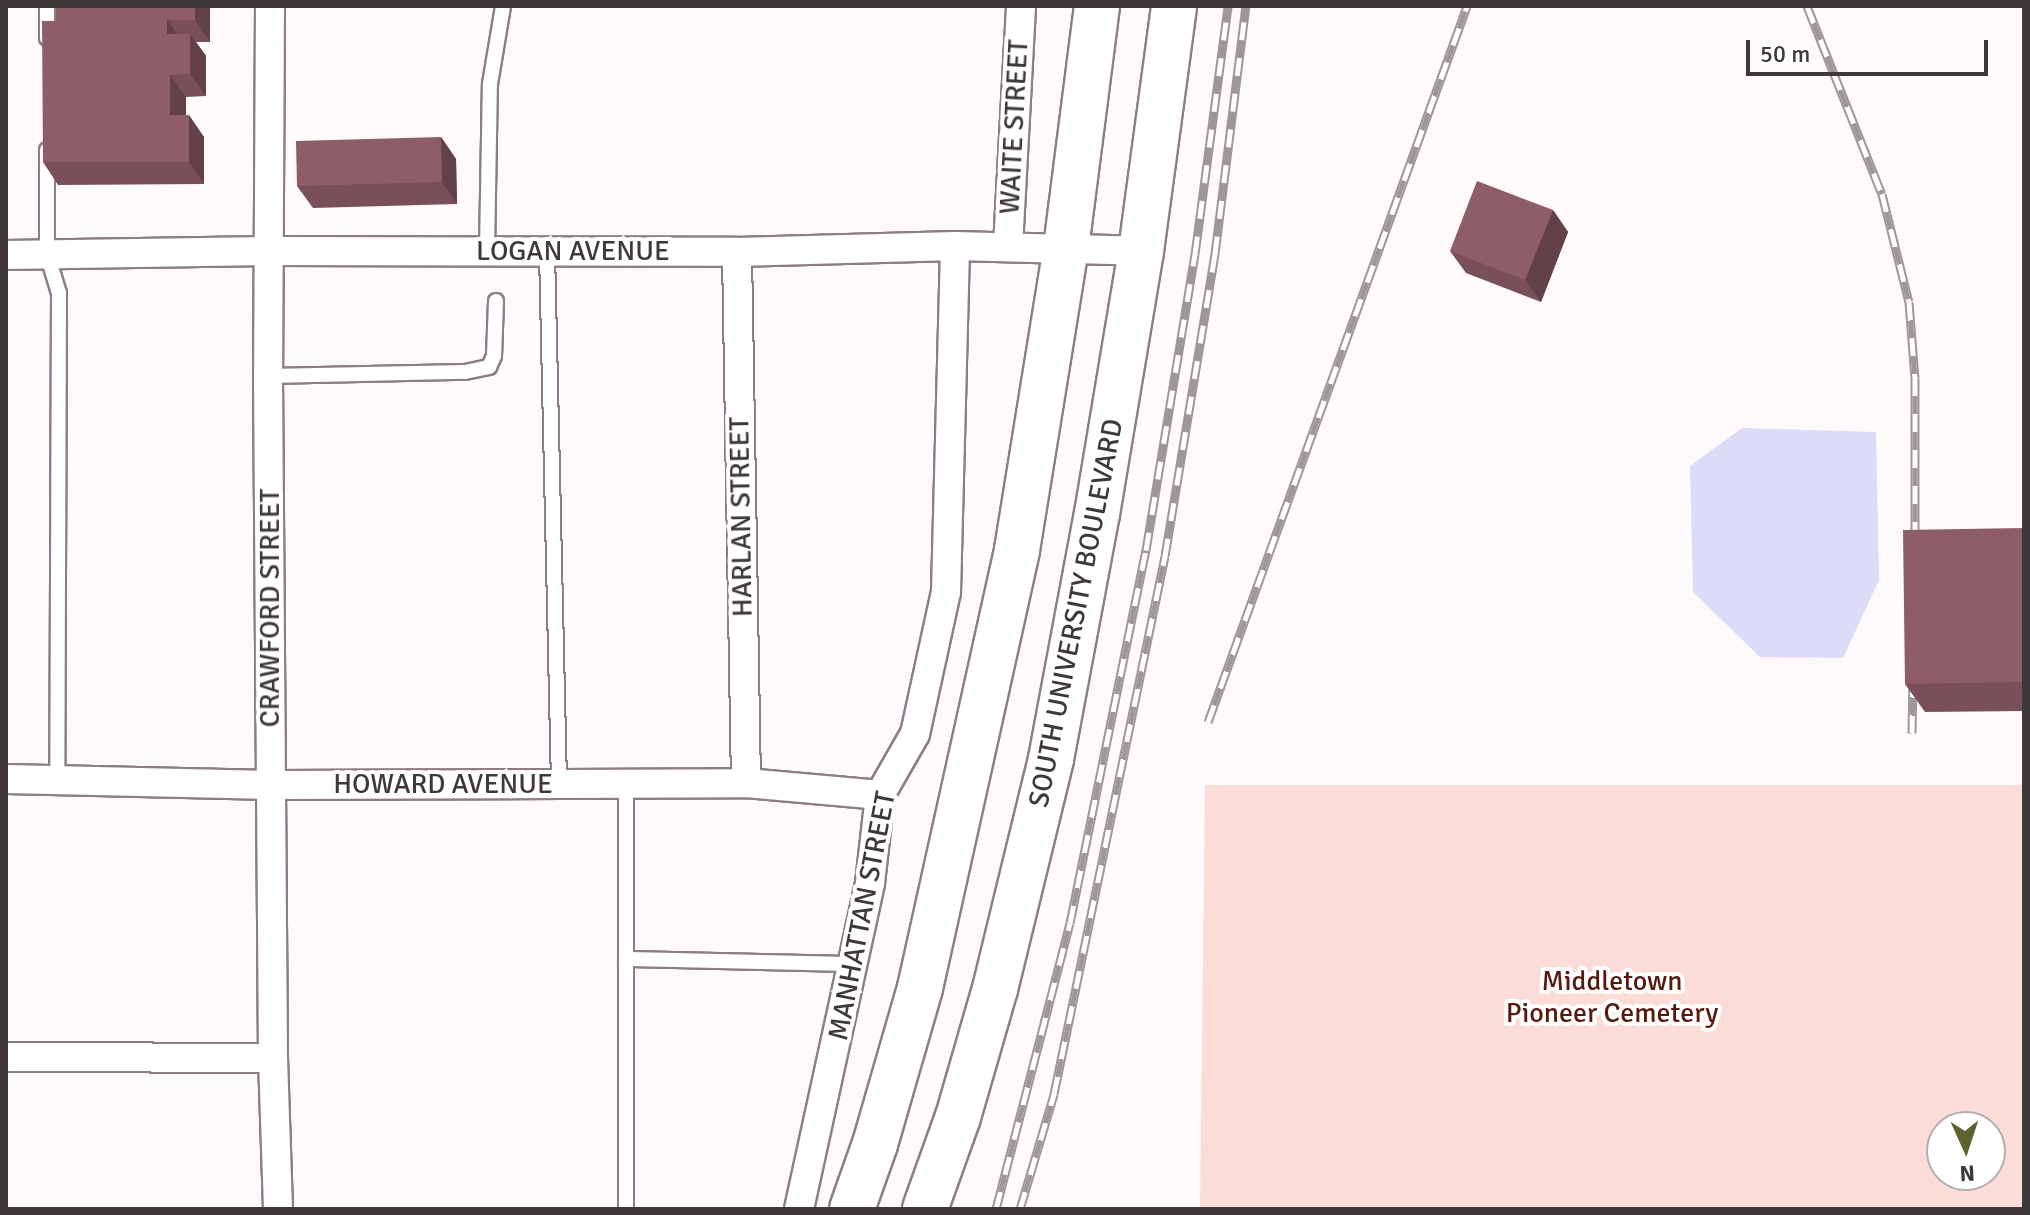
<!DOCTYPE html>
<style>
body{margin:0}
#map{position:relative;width:2030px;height:1215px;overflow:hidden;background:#fefafc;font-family:Signika,sans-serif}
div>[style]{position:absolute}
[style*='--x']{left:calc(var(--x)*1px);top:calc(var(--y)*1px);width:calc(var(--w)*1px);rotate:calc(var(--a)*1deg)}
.green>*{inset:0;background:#fbdcd6}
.water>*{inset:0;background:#dcdcf9}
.roads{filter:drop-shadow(2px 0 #8d7d88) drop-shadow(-2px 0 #8d7d88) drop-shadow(0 2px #8d7d88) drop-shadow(0 -2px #8d7d88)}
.lane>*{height:14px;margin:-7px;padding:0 7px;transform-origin:7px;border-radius:7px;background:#fff}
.street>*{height:28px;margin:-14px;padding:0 14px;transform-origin:14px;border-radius:14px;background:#fff}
.primary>*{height:44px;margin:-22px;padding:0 22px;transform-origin:22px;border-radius:22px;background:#fff}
.rail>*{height:9px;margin-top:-4.5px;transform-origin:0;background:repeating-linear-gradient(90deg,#fff 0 18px,#9c979a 0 36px);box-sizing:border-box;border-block:2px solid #9c979a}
.wall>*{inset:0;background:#795059}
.shaded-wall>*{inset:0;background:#634149}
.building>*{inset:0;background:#8d5d68}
span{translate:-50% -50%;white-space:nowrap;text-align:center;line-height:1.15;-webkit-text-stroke:8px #fff;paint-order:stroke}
.street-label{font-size:28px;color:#3e373c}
.park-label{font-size:28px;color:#57180f}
.frame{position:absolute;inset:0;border:8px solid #3e373c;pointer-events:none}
.north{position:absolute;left:1926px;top:1111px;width:80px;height:80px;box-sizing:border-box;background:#fff;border:2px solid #b2afb1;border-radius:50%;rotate:177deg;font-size:22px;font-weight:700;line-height:32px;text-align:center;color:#3e373c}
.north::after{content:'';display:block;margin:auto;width:28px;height:36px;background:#5f612e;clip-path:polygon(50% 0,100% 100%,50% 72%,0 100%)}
.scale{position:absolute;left:1746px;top:40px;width:242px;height:36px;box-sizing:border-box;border:4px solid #3e373c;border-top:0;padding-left:10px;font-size:24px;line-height:28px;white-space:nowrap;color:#3e373c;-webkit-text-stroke:6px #fff;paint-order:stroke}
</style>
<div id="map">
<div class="green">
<div style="clip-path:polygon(evenodd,1205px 785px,2024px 785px,2024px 1209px,1200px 1209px,1205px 785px,1942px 1127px,1990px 1127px,1990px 1175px,1942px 1175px,1942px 1127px)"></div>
</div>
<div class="water">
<div style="clip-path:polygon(1742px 428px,1876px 432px,1879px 580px,1843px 658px,1760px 657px,1693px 592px,1690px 466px)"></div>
</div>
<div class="roads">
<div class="lane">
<div style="--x:47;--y:6;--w:32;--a:90"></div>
<div style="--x:47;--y:150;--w:104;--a:90"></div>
<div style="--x:47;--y:254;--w:41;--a:72.9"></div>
<div style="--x:59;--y:293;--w:487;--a:90.2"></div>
<div style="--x:487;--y:251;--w:167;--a:-89"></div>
<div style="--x:490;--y:84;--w:79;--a:-80.5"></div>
<div style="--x:547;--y:251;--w:533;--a:88.71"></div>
<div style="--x:268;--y:376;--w:197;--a:-1.2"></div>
<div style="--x:465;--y:372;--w:25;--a:-12"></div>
<div style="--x:489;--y:367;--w:12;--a:-66"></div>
<div style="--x:494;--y:356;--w:55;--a:-87.9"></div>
<div style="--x:626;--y:959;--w:227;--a:1.3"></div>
<div style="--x:626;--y:1209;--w:426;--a:-90"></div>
</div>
<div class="street">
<div style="--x:270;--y:6;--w:370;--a:90.3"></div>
<div style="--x:268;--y:376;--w:682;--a:89.58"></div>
<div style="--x:273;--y:1058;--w:151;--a:88.1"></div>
<div style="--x:1008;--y:247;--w:241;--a:-86.9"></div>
<div style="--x:737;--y:252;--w:531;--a:89.03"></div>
<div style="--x:6;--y:255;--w:262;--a:-0.9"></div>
<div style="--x:268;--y:251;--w:469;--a:0.1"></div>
<div style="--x:737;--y:252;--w:218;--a:-1.6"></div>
<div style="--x:955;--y:246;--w:186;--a:1.5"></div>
<div style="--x:6;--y:779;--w:266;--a:1.3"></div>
<div style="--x:272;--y:785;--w:474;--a:-0.2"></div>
<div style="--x:746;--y:783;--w:135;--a:5.1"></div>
<div style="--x:6;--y:1057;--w:267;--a:0.2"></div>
<div style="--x:799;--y:1209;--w:334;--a:-77.7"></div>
<div style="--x:870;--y:883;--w:89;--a:-83.5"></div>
<div style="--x:880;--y:795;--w:70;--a:-60.2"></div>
<div style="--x:915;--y:734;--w:145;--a:-77.7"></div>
<div style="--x:946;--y:592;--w:346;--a:-88.5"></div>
</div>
<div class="primary">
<div style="--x:852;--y:1209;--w:69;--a:-70.5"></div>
<div style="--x:875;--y:1144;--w:162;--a:-73.9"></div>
<div style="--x:920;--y:988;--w:449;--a:-77.5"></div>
<div style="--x:1017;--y:550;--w:306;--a:-80.8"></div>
<div style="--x:1066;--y:248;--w:244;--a:-82.7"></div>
<div style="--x:925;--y:1209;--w:98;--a:-70.3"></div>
<div style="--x:958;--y:1117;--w:133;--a:-73.9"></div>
<div style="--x:995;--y:989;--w:237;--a:-76.3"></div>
<div style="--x:1051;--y:759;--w:249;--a:-79.4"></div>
<div style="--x:1097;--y:514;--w:267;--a:-80.5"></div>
<div style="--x:1141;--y:251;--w:247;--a:-82.3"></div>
</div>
</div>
<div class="rail">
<div style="--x:1807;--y:6;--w:202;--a:68.3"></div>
<div style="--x:1882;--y:194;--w:111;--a:76"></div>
<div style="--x:1909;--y:302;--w:76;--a:85.5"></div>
<div style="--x:1915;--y:378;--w:175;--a:90"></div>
<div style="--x:1208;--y:722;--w:761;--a:-70.11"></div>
<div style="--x:1912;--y:733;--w:60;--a:-89"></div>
<div style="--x:996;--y:1209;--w:295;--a:-75.5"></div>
<div style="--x:1070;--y:923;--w:381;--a:-78.5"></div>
<div style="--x:1146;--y:550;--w:300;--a:-80.6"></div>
<div style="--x:1195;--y:254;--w:250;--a:-82.4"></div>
<div style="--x:1020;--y:1209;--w:120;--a:-73.5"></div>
<div style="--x:1054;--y:1094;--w:549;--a:-78.34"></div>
<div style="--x:1165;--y:556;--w:306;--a:-80.6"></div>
<div style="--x:1215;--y:254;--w:250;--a:-82.9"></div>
</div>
<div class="wall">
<div style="clip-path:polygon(56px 6px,210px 6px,210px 42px,196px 42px,206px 56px,206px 96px,186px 97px,186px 115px,204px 137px,204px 184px,58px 185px,43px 162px,56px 21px)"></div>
<div style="clip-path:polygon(441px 137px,456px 159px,457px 204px,313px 208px,297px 186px)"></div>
<div style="clip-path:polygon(1553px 210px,1568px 232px,1541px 302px,1466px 273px,1450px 251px)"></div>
<div style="clip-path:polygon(2024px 528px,2024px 711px,1925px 712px,1905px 684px)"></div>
</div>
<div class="shaded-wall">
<div style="clip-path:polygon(195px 6px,210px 6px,210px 42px,195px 20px)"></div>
<div style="clip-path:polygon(167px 20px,183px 42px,167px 34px)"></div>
<div style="clip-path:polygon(190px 34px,206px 56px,206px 96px,190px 74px)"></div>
<div style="clip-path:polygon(170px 75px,186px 97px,186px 137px,170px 115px)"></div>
<div style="clip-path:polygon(189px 115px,204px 137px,204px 184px,189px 162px)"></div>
<div style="clip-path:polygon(441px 137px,456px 159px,457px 204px,442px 182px)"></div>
<div style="clip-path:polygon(1553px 210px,1568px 232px,1541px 302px,1525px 280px)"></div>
</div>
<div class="building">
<div style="clip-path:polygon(56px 6px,195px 6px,195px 20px,167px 20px,167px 34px,190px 34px,190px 74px,170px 75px,170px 115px,189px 115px,189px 162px,43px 162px,42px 21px,56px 21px)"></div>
<div style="clip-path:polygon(441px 137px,442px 182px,297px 186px,296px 141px)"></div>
<div style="clip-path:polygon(1477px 181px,1553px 210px,1525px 280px,1450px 251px)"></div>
<div style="clip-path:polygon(2024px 528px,2024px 682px,1905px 684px,1903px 530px)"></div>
</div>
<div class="street-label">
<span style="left:1014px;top:127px;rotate:-87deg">WAITE STREET</span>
<span style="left:573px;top:251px">LOGAN AVENUE</span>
<span style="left:741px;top:517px;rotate:-91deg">HARLAN STREET</span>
<span style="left:270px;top:608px;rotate:-90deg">CRAWFORD STREET</span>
<span style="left:1076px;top:613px;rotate:-79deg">SOUTH UNIVERSITY BOULEVARD</span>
<span style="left:443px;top:784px">HOWARD AVENUE</span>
<span style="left:862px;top:916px;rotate:-79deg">MANHATTAN STREET</span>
</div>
<div class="park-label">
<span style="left:1612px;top:997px">Middletown<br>Pioneer Cemetery</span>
</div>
<div class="frame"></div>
<div class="north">N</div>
<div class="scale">50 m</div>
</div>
